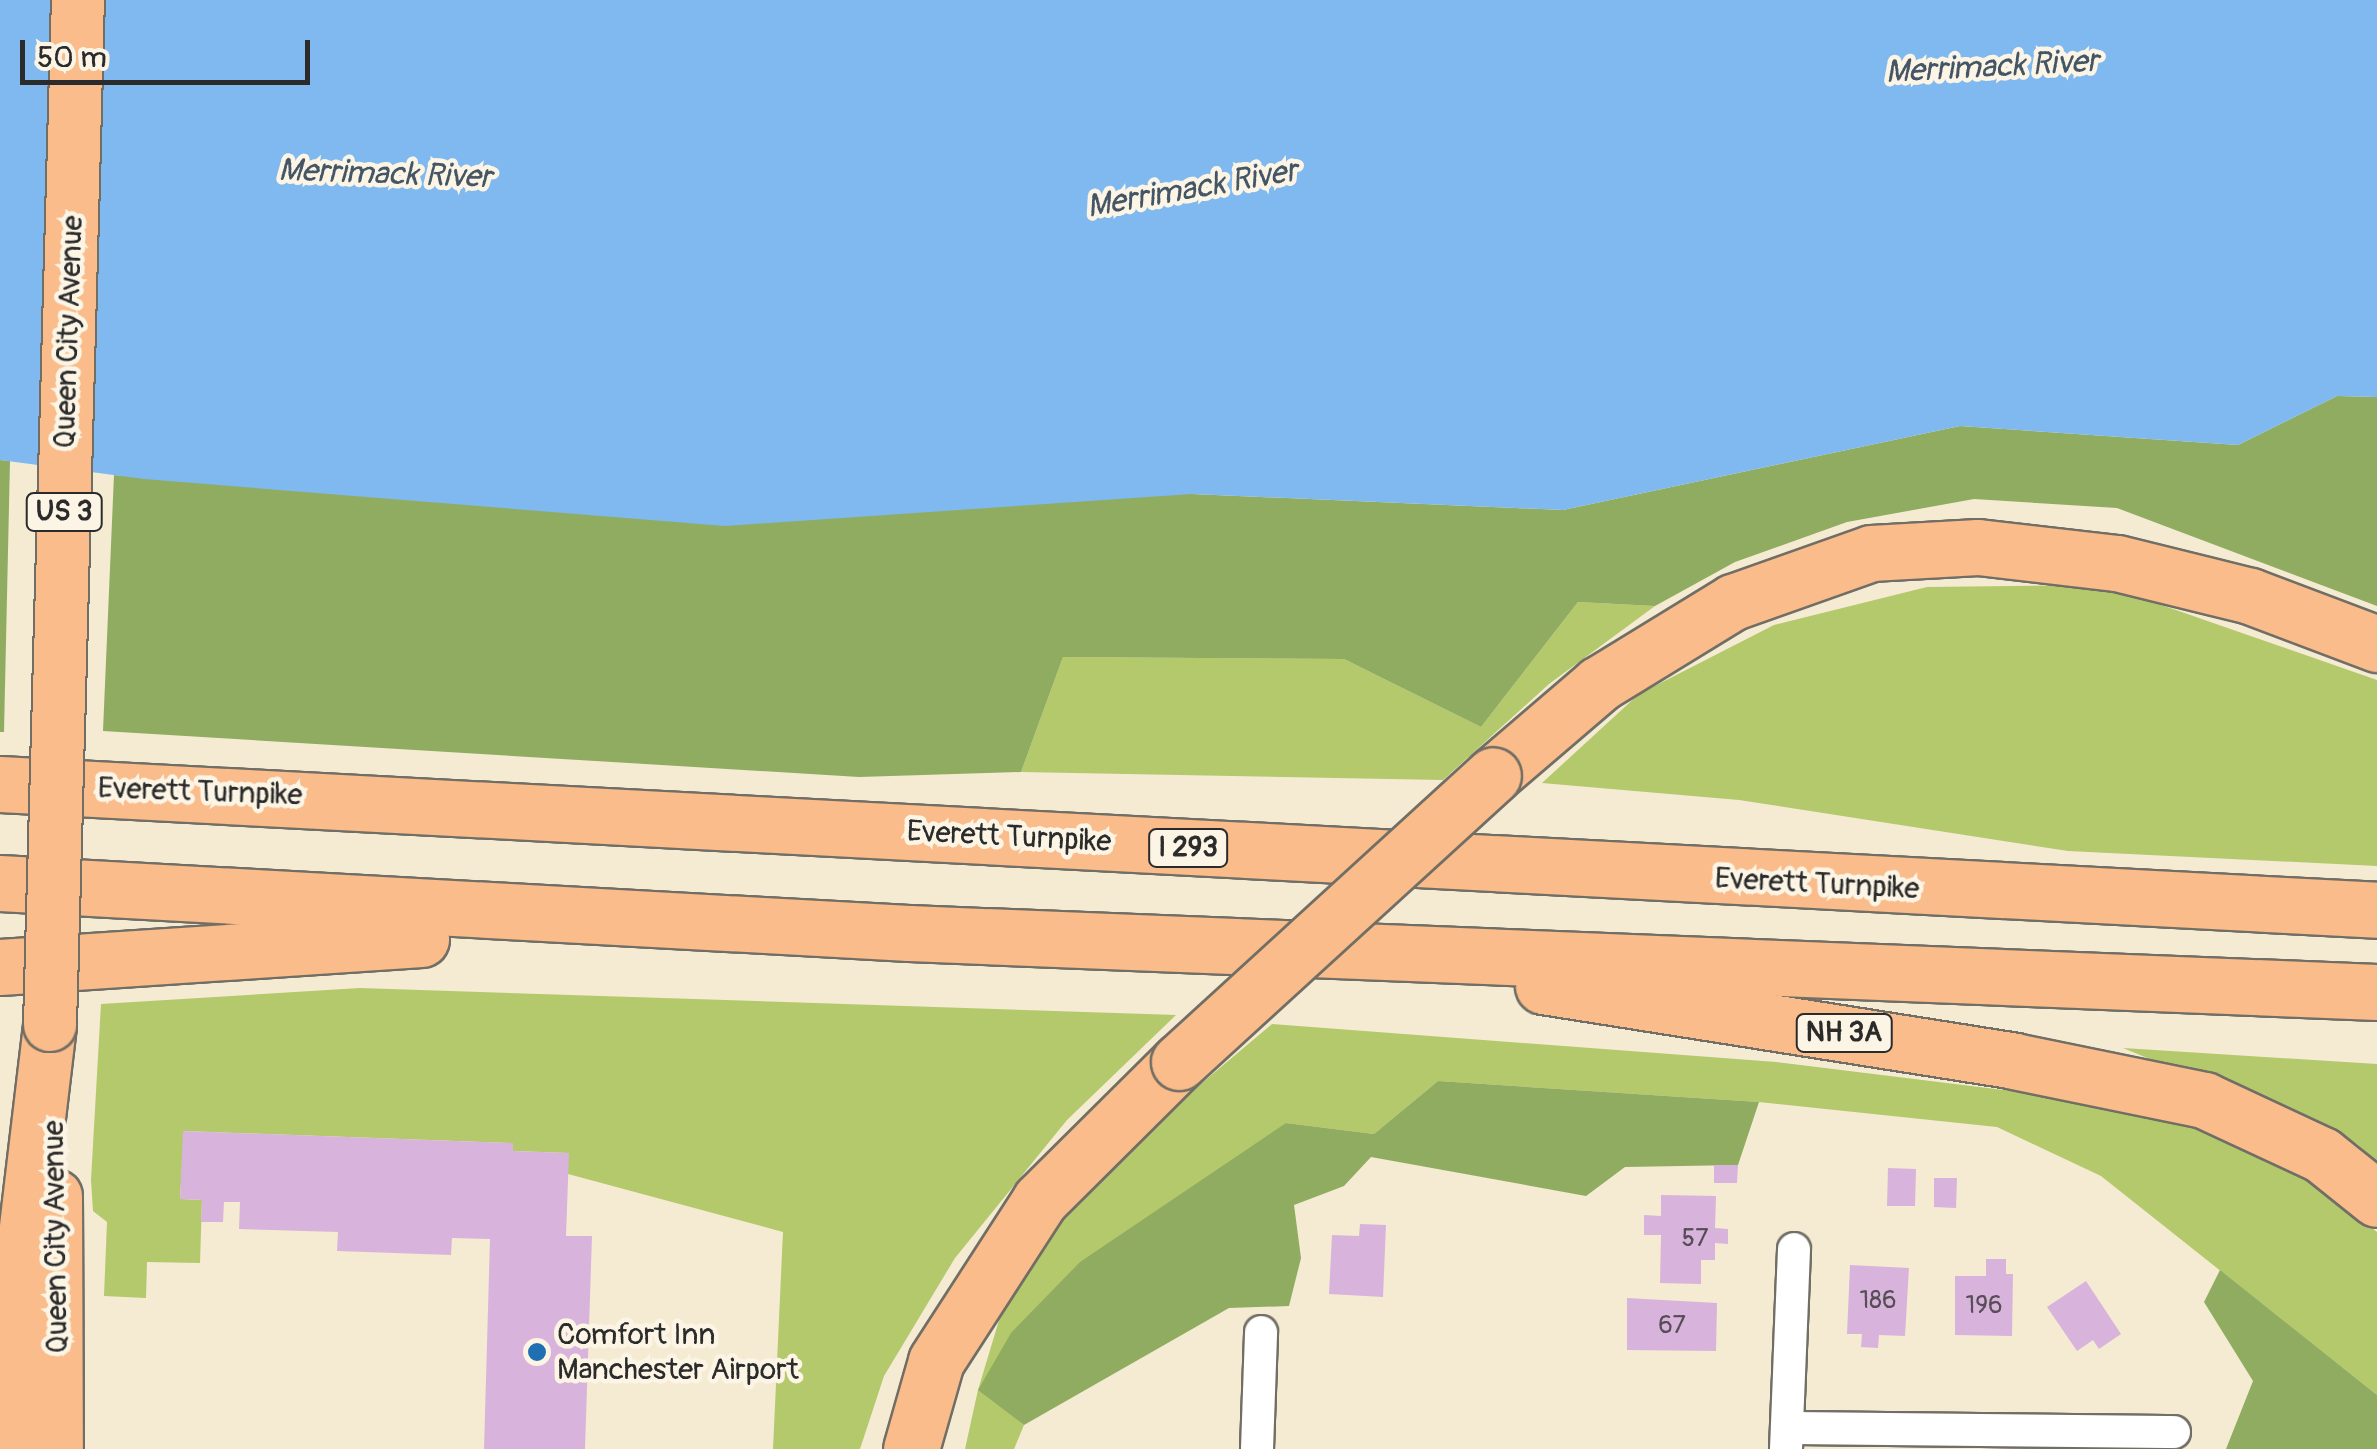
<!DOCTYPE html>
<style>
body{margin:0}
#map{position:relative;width:2377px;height:1449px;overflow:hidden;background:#f4ebd2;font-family:Pangolin,sans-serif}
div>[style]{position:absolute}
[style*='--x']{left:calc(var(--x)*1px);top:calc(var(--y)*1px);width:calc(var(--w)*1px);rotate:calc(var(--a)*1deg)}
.green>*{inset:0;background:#b4c86c}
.forest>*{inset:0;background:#8fac60}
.water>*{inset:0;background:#7fb9f0}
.building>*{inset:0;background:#d8b4dc}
.roads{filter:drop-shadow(2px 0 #716e65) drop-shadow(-2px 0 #716e65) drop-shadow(0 2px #716e65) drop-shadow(0 -2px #716e65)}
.minor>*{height:32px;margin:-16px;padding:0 16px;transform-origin:16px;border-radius:16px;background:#fff}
.primary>*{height:52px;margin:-26px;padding:0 26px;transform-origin:26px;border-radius:26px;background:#f9bc8a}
.motorway>*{height:55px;margin:-27.5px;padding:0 27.5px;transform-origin:27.5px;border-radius:27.5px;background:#f9bc8a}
.bridges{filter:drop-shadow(2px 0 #716e65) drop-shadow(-2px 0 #716e65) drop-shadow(0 2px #716e65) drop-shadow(0 -2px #716e65)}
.primary-bridge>*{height:52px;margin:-26px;padding:0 26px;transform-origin:26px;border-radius:26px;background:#f9bc8a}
.motorway-bridge>*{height:55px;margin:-27.5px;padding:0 27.5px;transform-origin:27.5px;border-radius:27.5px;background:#f9bc8a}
.dots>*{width:28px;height:28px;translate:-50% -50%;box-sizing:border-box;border:5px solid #fcf5e5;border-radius:50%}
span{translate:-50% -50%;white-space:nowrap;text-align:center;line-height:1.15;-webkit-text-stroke:9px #fcf5e5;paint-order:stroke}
.number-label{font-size:25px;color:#564d57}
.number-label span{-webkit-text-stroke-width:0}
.shield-label span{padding:2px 8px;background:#fcf5e5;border:2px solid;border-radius:8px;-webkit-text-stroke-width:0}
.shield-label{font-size:28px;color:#2b2b2b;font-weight:700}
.street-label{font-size:30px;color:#2b2b2b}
.poi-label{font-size:30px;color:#2b2b2b}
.left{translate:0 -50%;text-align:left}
.water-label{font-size:32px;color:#445666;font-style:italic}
.scale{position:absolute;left:20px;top:40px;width:290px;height:45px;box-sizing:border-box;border:5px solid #2b2b2b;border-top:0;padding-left:12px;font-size:30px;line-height:35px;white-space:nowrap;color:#2b2b2b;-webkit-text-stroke:8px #fcf5e5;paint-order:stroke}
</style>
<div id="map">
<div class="green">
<div style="clip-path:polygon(2104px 585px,2377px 680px,2377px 866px,2068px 851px,1739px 800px,1542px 783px,1639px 694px,1774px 625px,1927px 587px)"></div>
<div style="clip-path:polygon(1578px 602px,1655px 606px,1549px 684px,1443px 780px,1021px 772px,1063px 657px,1344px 659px,1481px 727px)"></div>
<div style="clip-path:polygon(360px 988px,1176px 1015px,1067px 1120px,955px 1258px,884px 1376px,860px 1449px,773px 1449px,783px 1232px,568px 1174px,568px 1153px,513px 1151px,512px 1143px,184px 1131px,180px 1199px,202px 1200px,200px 1263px,147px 1262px,146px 1298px,104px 1296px,107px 1222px,93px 1211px,91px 1180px,101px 1004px)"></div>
<div style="clip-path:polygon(1272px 1024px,1776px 1062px,2158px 1109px,2297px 1165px,2377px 1232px,2377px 1395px,2101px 1176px,1997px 1127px,1759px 1102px,1438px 1081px,1374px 1134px,1286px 1123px,979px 1390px,1024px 1425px,1014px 1449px,965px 1449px,978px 1390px,1003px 1307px,1021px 1286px,1013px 1273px,1094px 1174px)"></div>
<div style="clip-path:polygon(2123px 1048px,2377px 1064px,2377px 1162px,2357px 1144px)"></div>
</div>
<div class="forest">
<div style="clip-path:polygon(2337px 396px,2377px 397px,2377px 606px,2117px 508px,1974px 499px,1847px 522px,1735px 562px,1655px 606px,1578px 602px,1481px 727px,1344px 659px,1063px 657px,1021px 772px,859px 777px,103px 731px,114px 475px,363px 493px,1192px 494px,1563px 510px,1960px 426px,2238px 445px)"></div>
<div style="clip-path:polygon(0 460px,10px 461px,4px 732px,0 732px)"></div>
<div style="clip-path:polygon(1438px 1081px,1759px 1102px,1738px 1165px,1625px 1167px,1586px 1196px,1371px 1157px,1344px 1186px,1294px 1205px,1301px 1258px,1289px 1306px,1229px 1308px,1024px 1425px,978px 1390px,1011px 1333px,1080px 1262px,1286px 1123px,1374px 1134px)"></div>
<div style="clip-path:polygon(2220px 1270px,2377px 1395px,2377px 1449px,2226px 1449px,2253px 1381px,2204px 1302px)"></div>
</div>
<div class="water">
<div style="clip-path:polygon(0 0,2377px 0,2377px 397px,2337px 396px,2238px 445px,1960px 426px,1563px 510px,1192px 494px,725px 526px,144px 479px,0 460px)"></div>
</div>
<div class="building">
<div style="clip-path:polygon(183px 1131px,513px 1143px,513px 1151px,569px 1153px,566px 1236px,592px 1236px,585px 1449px,484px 1449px,490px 1239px,452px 1238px,451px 1255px,337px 1251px,338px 1232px,239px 1229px,240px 1202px,224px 1202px,223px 1222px,201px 1222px,202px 1200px,180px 1199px)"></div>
<div style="clip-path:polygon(1714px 1165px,1738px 1165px,1737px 1183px,1714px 1183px)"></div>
<div style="clip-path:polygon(1888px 1168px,1916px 1169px,1915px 1206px,1887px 1206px)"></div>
<div style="clip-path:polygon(1934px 1178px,1957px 1178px,1956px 1208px,1934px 1207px)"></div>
<div style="clip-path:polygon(1661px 1195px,1716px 1196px,1715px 1228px,1728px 1229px,1728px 1244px,1715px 1243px,1715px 1260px,1701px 1260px,1701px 1284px,1660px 1283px,1661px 1235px,1644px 1235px,1644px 1215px,1661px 1216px)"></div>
<div style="clip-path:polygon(1360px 1224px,1386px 1225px,1383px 1297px,1329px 1294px,1332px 1235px,1359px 1236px)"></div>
<div style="clip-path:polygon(1986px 1259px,2006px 1259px,2006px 1274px,2013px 1274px,2012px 1336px,1955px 1335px,1955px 1276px,1986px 1276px)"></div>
<div style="clip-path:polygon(1850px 1265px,1909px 1268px,1905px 1336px,1879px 1335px,1878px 1348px,1861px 1347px,1862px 1334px,1847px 1334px)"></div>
<div style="clip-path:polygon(2086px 1281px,2121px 1334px,2099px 1349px,2093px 1340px,2077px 1351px,2047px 1307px)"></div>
<div style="clip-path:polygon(1627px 1298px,1717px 1303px,1716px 1351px,1627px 1350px)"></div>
</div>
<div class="roads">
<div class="minor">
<div style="--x:1787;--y:1428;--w:387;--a:0.6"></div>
<div style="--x:1257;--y:1449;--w:117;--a:-88"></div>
<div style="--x:1786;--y:1449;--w:200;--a:-87.7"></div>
</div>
<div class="primary">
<div style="--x:56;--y:1196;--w:253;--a:89.8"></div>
<div style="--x:14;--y:1449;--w:155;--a:-88.5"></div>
<div style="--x:18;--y:1294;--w:271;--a:-83.2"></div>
</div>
<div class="motorway">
<div style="--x:1493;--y:775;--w:140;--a:-40.6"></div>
<div style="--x:1599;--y:684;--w:157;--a:-31.5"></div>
<div style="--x:1733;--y:602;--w:146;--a:-19.5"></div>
<div style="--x:1871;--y:553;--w:107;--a:-3.2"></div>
<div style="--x:1978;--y:547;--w:140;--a:6.6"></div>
<div style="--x:2117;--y:563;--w:137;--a:13.9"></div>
<div style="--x:2250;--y:596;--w:136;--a:20.7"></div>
<div style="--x:0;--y:784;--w:2380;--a:3.03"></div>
<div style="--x:0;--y:883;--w:910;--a:3.15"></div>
<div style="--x:909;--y:933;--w:1469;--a:2.3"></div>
<div style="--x:0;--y:967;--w:422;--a:-3.8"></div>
<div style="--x:1543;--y:986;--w:477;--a:9"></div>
<div style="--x:2014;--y:1061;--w:194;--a:11.6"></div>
<div style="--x:2204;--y:1100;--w:130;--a:25"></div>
<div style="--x:2322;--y:1155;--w:70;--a:38.7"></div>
<div style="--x:911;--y:1449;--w:91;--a:-74.1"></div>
<div style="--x:936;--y:1361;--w:192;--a:-57.1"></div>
<div style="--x:1040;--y:1200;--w:196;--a:-44.8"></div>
</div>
</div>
<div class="bridges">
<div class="primary-bridge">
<div style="--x:50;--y:1025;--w:1025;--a:-88.44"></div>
</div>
<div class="motorway-bridge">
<div style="--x:1179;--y:1062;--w:425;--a:-42.4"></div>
</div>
</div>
<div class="dots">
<div style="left:537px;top:1352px;background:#1f6fb2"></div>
</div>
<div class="number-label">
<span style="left:1695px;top:1239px">57</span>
<span style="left:1878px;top:1301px">186</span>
<span style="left:1984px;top:1306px">196</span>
<span style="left:1672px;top:1326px">67</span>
</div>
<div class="shield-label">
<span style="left:64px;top:512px">US 3</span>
<span style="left:1188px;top:848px">I 293</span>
<span style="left:1844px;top:1033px">NH 3A</span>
</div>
<div class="street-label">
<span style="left:69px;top:332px;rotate:-88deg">Queen City Avenue</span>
<span style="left:200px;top:792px;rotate:2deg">Everett Turnpike</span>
<span style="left:1009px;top:837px;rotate:3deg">Everett Turnpike</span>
<span style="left:1817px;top:884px;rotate:3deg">Everett Turnpike</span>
<span style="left:56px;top:1237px;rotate:-91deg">Queen City Avenue</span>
</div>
<div class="poi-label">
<span class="left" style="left:557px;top:1352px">Comfort Inn<br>Manchester Airport</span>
</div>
<div class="water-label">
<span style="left:1992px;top:67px;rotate:-3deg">Merrimack River</span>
<span style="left:385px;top:174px;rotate:2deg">Merrimack River</span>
<span style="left:1192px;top:189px;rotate:-10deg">Merrimack River</span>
</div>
<div class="scale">50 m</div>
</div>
